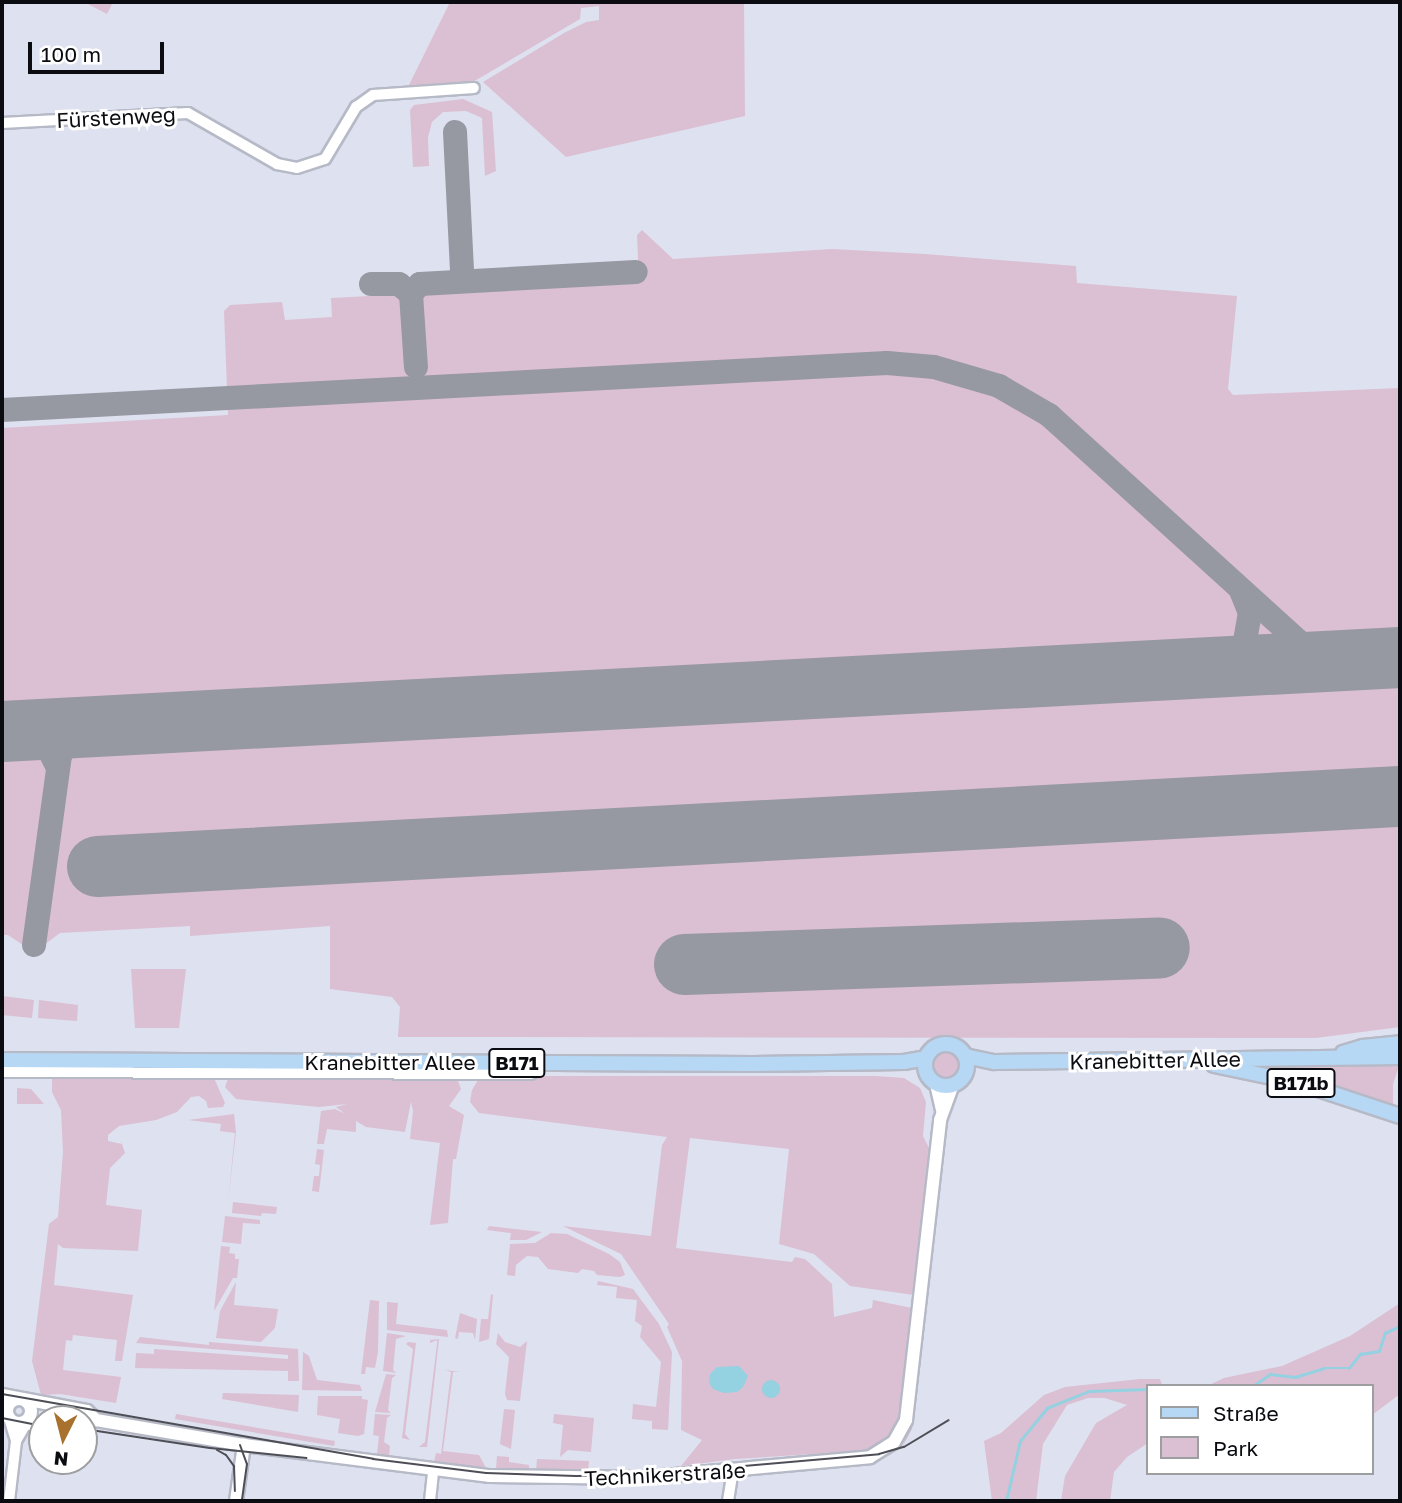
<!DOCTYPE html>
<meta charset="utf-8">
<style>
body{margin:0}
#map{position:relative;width:1402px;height:1503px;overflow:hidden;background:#dee1ef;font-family:"Golos Text",sans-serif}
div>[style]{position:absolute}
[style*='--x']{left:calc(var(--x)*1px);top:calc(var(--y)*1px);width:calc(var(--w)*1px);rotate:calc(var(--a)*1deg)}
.green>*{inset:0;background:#dbbfd3}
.round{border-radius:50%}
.water>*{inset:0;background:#94d1e1}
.stream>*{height:2.5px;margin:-1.25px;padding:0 1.25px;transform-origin:1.25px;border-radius:1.25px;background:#94d1e1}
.taxiway>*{height:24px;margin:-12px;padding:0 12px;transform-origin:12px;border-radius:12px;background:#9698a2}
.runway>*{height:61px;margin:-30.5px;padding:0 30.5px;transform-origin:30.5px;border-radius:30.5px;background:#9698a2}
.roads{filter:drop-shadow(2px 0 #b6b9c6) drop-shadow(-2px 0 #b6b9c6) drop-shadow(0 2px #b6b9c6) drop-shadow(0 -2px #b6b9c6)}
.minor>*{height:10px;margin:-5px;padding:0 5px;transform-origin:5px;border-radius:5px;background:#fff}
.tertiary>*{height:12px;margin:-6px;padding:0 6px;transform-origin:6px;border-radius:6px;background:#fff}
.tertiary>.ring{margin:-6px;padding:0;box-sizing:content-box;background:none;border:12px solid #fff;border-radius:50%}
.primary>*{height:14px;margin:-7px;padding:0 7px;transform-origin:7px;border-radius:7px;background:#b7d8f5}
.primary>.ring{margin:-7px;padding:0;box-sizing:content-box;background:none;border:14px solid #b7d8f5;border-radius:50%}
.tram>*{height:2px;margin:-1px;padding:0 1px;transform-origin:1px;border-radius:1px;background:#4d4e56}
span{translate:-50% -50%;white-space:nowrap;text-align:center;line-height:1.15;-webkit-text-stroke:6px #fff;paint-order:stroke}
.shield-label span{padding:2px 5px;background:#fff;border:2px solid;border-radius:5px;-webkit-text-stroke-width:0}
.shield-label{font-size:19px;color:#0b0c11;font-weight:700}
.street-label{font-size:21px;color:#0b0c11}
.frame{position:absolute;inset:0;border:4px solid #0b0c11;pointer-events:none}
.legend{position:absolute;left:1146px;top:1384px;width:228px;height:91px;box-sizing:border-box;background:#fff;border:2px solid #9d9ea0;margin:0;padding:9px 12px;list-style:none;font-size:21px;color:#0b0c11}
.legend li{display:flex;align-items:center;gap:14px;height:35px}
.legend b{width:35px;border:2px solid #9d9ea0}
.north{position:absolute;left:28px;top:1405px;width:70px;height:70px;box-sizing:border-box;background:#fff;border:2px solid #9d9ea0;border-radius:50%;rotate:186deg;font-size:19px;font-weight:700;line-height:28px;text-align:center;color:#0b0c11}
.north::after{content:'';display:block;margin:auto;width:24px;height:32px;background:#a8712d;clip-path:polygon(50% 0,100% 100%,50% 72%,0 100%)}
.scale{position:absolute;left:28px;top:42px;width:136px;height:32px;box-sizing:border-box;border:4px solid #0b0c11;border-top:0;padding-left:9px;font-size:21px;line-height:24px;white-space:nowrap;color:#0b0c11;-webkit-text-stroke:5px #fff;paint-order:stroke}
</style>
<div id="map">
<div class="green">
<div style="clip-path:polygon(84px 2px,113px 2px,107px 14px)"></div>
<div style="clip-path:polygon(450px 2px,744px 2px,745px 116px,566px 157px,483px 82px,564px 33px,586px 22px,599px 20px,599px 6px,581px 8px,580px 19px,466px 86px,407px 89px)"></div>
<div style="clip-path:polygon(463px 99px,492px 112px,496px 171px,485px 176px,482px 118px,466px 111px,443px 112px,432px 122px,428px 137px,429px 166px,413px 167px,410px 110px,414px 105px)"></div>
<div style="clip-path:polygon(642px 230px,673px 259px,832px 249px,925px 254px,1076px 266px,1077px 283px,1237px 296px,1228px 389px,1233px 395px,1400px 388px,1400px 1027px,1316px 1038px,398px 1037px,400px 1007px,392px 997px,330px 989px,330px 926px,190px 936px,190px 926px,60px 933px,44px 945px,23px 945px,8px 935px,2px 935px,2px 428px,228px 415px,224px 311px,230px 305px,282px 302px,285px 320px,332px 317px,331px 298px,639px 282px,637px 235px)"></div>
<div style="clip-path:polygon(131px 969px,186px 969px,179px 1028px,135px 1028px)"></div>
<div style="clip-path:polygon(2px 996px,34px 1000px,32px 1018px,2px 1015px)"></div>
<div style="clip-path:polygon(39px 1000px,78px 1005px,77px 1021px,38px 1018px)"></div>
<div class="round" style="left:931px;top:1051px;width:30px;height:30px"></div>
<div style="clip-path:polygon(1399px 1066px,1393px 1084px,1393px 1106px,1270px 1070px,1271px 1067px)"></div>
<div style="clip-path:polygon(229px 1076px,457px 1078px,461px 1089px,449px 1106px,464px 1115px,456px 1159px,453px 1159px,448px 1223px,430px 1225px,440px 1143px,410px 1139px,413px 1111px,411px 1102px,405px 1132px,366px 1127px,356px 1121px,356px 1132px,327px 1129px,324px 1144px,317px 1144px,321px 1111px,335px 1109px,345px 1114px,336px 1107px,347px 1104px,319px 1107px,236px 1099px,225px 1087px)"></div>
<div style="clip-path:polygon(488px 1076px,875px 1076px,904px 1078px,920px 1088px,926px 1102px,923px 1136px,930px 1150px,914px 1295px,850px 1286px,814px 1254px,779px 1244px,789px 1149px,690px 1138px,676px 1248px,792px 1262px,795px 1257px,805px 1259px,832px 1284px,834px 1317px,872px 1308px,873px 1300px,912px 1308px,901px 1411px,892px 1433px,880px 1444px,862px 1451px,735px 1459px,681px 1466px,702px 1440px,681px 1430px,682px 1361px,667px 1327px,669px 1324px,621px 1254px,563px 1226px,651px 1236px,662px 1145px,667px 1137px,479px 1113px,470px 1102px,472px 1090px,478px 1080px)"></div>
<div style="clip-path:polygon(52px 1077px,214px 1078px,225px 1103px,223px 1107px,208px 1108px,206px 1101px,199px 1096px,191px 1097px,177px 1112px,156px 1120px,119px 1126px,108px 1135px,108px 1141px,122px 1144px,125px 1153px,110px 1168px,106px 1205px,142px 1210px,138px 1251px,63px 1248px,58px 1244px,54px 1285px,133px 1295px,122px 1361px,115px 1361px,117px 1340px,73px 1335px,72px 1341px,66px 1340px,63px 1370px,121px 1377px,116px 1403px,60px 1394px,41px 1395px,32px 1361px,49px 1224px,58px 1217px,63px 1152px,61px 1110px,52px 1092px)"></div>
<div style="clip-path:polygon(17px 1088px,31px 1089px,44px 1104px,17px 1104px)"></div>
<div style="clip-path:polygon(234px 1114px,236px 1132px,228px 1202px,235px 1133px,220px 1131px,221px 1124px,188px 1120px)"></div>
<div style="clip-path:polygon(943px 1148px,917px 1395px,912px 1429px,903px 1446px,911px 1422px)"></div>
<div style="clip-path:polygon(317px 1149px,324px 1150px,319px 1192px,312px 1191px,314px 1176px,319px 1176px,320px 1165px,315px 1164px)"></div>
<div style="clip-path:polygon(233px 1202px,277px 1207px,276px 1214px,262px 1213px,261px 1216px,232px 1213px)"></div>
<div style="clip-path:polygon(225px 1216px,260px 1220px,260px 1224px,243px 1223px,241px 1244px,222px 1242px)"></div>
<div style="clip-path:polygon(489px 1226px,542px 1232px,526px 1240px,510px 1240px,511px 1233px,487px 1230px)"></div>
<div style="clip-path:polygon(551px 1233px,567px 1234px,609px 1254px,620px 1262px,625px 1275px,620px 1277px,597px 1275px,594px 1271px,582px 1269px,578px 1273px,548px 1269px,538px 1257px,527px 1256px,516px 1265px,515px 1276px,507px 1275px,510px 1244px,535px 1243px)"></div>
<div style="clip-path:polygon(221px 1246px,230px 1247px,229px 1253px,235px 1254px,235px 1259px,239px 1259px,237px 1278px,233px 1278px,214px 1311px)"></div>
<div style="clip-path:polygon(598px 1281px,633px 1289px,659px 1324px,672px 1352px,668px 1430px,652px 1429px,652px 1421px,632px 1419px,633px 1404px,656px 1407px,661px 1362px,640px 1337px,642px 1326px,635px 1321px,637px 1300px,616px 1298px,617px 1287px,597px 1285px)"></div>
<div style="clip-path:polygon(236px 1282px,234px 1305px,278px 1309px,275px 1328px,261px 1342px,216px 1338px,220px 1311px)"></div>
<div style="clip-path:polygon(491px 1294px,493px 1295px,489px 1339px,479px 1342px,481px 1319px,488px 1319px)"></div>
<div style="clip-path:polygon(370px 1300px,379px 1301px,378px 1352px,375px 1368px,366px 1367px,365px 1374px,361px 1374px)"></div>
<div style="clip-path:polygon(387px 1302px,398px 1303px,396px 1324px,447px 1330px,448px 1337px,387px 1330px)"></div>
<div style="clip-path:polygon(1400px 1303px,1400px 1394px,1372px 1415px,1372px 1386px,1207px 1386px,1224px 1378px,1282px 1366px,1350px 1336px)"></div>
<div style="clip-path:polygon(460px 1313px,477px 1319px,475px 1340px,473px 1333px,459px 1332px,458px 1339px,455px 1338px)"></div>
<div style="clip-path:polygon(387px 1333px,406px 1336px,396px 1339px,393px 1370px,396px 1373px,383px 1371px)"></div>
<div style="clip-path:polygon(498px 1333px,505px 1342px,520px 1347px,527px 1341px,520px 1401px,507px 1400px,505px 1394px,509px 1357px,496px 1344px)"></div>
<div style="clip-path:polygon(140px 1337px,209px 1345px,209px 1342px,298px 1349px,299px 1381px,288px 1381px,288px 1371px,135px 1368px,136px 1353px,154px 1354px,154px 1349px,288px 1359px,288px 1355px,136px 1343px)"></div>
<div style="clip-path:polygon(439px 1339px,427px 1447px,419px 1447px,425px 1442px,437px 1344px,437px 1340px,430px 1343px,430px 1340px)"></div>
<div style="clip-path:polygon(408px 1342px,416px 1343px,405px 1434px,410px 1440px,402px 1438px,413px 1349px,406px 1344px)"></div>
<div style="clip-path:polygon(303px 1352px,309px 1356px,317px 1380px,360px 1385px,362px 1391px,302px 1390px)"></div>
<div style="clip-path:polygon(445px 1370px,460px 1372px,453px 1372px,443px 1451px,479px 1455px,486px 1468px,434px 1462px,436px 1453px,441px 1454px,451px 1372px)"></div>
<div style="clip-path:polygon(386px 1374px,396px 1375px,392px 1378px,388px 1410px,391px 1413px,375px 1412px)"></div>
<div style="clip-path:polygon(1140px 1379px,1160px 1379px,1162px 1385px,1169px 1386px,1148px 1386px,1148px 1443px,1127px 1457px,1114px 1472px,1110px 1501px,1061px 1501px,1065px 1476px,1096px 1423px,1127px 1405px,1105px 1398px,1088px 1398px,1067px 1405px,1043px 1444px,1036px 1501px,992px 1501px,984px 1441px,1001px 1433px,1044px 1395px,1065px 1387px)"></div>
<div style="clip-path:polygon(223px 1393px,299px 1395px,298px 1412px,222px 1399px)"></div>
<div style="clip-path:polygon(318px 1396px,362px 1396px,362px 1399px,368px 1400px,364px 1434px,358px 1436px,338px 1433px,340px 1419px,317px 1415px)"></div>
<div style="clip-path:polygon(45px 1407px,85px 1416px,87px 1418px,84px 1421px,43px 1419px)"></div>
<div style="clip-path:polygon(504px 1409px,515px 1410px,511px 1449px,500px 1444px)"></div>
<div style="clip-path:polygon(176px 1414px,335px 1441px,334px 1446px,175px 1419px)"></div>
<div style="clip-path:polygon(375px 1414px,391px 1415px,387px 1418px,384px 1442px,390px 1446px,389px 1456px,377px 1454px,379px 1436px,373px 1435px)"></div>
<div style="clip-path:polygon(554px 1414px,594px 1418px,591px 1452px,568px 1450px,560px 1457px,563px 1425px,553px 1423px)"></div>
<div style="clip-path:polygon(497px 1456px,509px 1457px,509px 1462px,529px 1465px,529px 1471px,496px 1469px)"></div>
<div style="clip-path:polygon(537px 1459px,589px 1461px,588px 1472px,536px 1471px)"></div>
</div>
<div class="water">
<div style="clip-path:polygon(739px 1366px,748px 1376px,743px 1387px,737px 1392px,724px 1393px,713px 1389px,709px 1383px,710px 1374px,717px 1367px)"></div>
<div class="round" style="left:762px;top:1380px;width:18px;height:18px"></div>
</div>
<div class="stream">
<div style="--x:1253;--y:1386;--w:21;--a:-35"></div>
<div style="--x:1270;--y:1374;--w:25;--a:7"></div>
<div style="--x:1295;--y:1377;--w:30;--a:-17"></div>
<div style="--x:1324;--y:1368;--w:25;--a:0"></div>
<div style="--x:1349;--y:1368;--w:18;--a:-52"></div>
<div style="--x:1360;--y:1354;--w:19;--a:-9"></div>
<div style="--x:1379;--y:1351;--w:19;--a:-72"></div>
<div style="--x:1385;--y:1333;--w:14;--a:-25"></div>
<div style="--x:1398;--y:1327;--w:6;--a:-72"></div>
<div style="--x:1006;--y:1501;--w:62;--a:-76.9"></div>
<div style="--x:1020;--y:1441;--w:43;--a:-50.7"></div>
<div style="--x:1047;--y:1408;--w:45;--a:-22"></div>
<div style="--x:1089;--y:1391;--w:59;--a:-1.9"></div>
</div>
<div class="taxiway">
<div style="--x:455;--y:132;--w:139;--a:87.1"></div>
<div style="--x:371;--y:284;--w:28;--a:0"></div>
<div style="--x:399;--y:284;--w:16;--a:40"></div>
<div style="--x:411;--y:294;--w:73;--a:86.1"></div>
<div style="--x:411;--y:294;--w:13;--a:-48"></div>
<div style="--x:420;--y:284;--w:216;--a:-3.2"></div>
<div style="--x:2;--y:410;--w:886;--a:-3.04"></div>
<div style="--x:887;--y:363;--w:47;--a:4.9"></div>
<div style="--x:934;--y:367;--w:68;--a:16.3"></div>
<div style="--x:999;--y:386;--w:58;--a:30.1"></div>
<div style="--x:1049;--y:415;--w:353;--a:42.2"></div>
<div style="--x:1310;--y:652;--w:15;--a:23"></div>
<div style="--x:1324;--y:658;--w:22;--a:5"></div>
<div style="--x:1202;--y:668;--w:28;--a:-18"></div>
<div style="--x:1229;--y:659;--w:24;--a:-48"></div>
<div style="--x:1245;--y:641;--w:28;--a:-80"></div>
<div style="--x:1250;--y:613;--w:24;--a:-112"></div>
<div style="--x:3;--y:731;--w:25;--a:7"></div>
<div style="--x:28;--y:734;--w:11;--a:27"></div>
<div style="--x:38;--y:739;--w:16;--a:45"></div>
<div style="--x:49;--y:750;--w:18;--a:63"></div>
<div style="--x:34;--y:945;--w:192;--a:-82.2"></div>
<div style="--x:60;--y:755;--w:24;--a:-55"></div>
<div style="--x:74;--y:735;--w:25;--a:-21"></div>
</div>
<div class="runway">
<div style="--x:2;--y:731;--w:1400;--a:-3.03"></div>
<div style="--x:97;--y:866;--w:1305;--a:-3.08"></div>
<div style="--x:684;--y:964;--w:475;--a:-2"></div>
</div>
<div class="roads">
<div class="minor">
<div style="--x:2;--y:123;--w:186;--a:-3.1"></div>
<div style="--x:188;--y:113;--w:103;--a:29.8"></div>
<div style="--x:277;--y:164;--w:20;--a:11"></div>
<div style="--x:297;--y:168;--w:29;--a:-18"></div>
<div style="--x:325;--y:159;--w:61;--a:-59.2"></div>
<div style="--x:356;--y:107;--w:21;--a:-35"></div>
<div style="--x:373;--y:95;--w:101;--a:-4"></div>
<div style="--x:2;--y:1072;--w:529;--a:0.22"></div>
<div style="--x:10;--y:1421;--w:21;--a:73"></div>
<div style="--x:9;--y:1501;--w:60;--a:-83.3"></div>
<div style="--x:16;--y:1441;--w:20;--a:-60"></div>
<div style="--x:430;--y:1501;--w:31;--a:-84"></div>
<div style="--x:728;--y:1501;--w:31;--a:-81"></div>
</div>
<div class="tertiary">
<div style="--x:936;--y:1084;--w:26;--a:77"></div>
<div style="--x:2;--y:1395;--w:86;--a:10.7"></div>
<div style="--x:87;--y:1411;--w:13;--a:45"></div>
<div style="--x:96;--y:1420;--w:150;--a:9.6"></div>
<div style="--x:244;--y:1445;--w:248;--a:7.2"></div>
<div style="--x:490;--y:1476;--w:151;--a:0.8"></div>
<div style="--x:641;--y:1478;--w:230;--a:-5.2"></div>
<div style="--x:870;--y:1457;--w:28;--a:-32"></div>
<div style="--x:894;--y:1442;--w:25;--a:-61"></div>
<div style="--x:906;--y:1420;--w:302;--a:-83.5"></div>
<div style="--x:940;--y:1120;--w:37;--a:-70"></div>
<div class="ring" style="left:7px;top:1399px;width:12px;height:12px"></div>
<div style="--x:19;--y:1423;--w:23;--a:5"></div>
<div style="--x:236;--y:1501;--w:57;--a:-81.9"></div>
</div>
<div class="primary">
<div class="ring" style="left:925px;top:1044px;width:28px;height:28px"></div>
<div style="--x:1343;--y:1053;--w:21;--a:-17"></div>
<div style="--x:1363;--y:1047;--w:37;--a:-6"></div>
<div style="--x:965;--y:1056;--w:30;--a:12"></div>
<div style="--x:994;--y:1062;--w:406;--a:-0.7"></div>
<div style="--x:2;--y:1060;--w:751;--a:0.31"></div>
<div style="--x:753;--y:1064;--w:151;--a:-0.8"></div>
<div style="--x:904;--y:1062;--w:22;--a:-10"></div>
<div style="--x:1214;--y:1065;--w:88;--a:11.8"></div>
<div style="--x:1300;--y:1083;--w:105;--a:18.3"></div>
</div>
</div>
<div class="tram">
<div style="--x:2;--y:1394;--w:377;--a:9.9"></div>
<div style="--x:373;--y:1459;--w:114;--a:7.1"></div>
<div style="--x:486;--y:1473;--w:90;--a:1.9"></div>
<div style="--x:576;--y:1476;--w:65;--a:-0.9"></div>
<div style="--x:641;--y:1475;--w:239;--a:-5"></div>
<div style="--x:879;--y:1454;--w:26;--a:-16"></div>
<div style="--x:904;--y:1447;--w:52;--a:-31"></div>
<div style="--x:2;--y:1418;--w:41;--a:11.3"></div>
<div style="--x:84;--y:1429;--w:127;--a:8.6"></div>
<div style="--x:210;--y:1448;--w:97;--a:5.9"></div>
<div style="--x:240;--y:1445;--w:20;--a:70"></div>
<div style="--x:247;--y:1464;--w:37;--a:98"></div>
<div style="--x:217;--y:1450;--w:10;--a:29"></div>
<div style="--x:226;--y:1455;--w:14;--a:54"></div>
<div style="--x:234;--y:1466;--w:25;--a:88"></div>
</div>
<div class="shield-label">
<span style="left:517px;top:1063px">B171</span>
<span style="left:1301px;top:1083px">B171b</span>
</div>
<div class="street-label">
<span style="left:116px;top:117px;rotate:-3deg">Fürstenweg</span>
<span style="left:1155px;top:1060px;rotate:-1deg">Kranebitter Allee</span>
<span style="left:390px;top:1062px">Kranebitter Allee</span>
<span style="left:665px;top:1474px;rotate:-3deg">Technikerstraße</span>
</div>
<div class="frame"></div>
<ul class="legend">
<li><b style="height:9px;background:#b7d8f5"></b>Straße</li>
<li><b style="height:19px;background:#dbbfd3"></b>Park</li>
</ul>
<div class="north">N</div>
<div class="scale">100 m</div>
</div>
